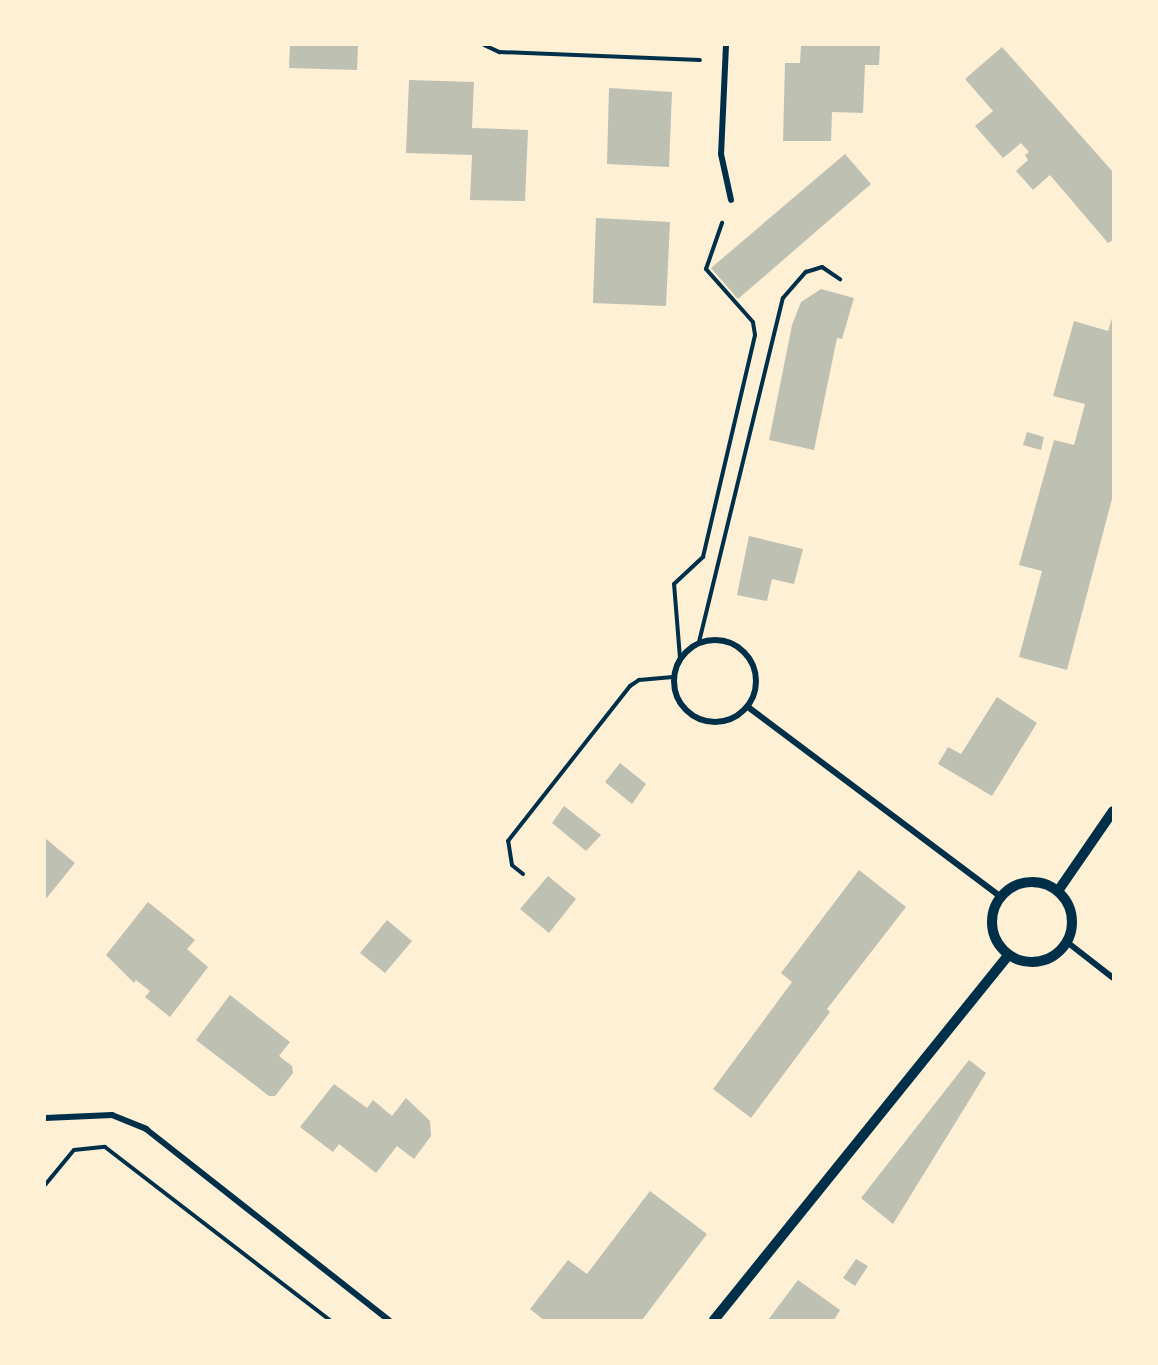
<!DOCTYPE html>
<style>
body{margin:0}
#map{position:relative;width:1158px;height:1365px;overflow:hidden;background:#fdf0d5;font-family:Quicksand,sans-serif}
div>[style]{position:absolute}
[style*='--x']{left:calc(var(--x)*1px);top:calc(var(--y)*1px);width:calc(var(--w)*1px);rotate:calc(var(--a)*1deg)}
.building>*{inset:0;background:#bec0b2}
.path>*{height:4px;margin:-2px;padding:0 2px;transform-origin:2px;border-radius:2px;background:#003049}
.minor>*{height:6px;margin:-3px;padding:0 3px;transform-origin:3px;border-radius:3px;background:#003049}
.minor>.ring{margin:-3px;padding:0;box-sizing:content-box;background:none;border:6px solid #003049;border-radius:50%}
.tertiary>*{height:10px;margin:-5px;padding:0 5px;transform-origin:5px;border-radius:5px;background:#003049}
.tertiary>.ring{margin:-5px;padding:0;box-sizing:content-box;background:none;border:10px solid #003049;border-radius:50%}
span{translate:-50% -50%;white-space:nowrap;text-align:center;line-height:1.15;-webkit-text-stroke:5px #fdf0d5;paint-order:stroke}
.frame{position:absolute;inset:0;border:46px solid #fdf0d5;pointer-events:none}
</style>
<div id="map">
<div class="building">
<div style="clip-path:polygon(290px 45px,358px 45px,357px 70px,289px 68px)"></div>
<div style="clip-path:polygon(801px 45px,880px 45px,879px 65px,865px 65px,863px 113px,832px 112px,831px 141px,783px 141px,785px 63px,800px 63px)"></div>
<div style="clip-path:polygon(1002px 47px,1113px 172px,1113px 240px,1108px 243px,1050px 175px,1033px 190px,1016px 171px,1028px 160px,1025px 155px,1029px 152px,1021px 143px,1003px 158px,975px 126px,993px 111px,965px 79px)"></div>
<div style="clip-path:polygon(409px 80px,474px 82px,472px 128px,528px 130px,525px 201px,470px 200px,472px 155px,406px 153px)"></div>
<div style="clip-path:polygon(609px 88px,672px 92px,669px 167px,607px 164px)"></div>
<div style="clip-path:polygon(845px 154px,871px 184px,738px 299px,711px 268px)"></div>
<div style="clip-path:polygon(596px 218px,670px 222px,666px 306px,593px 303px)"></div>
<div style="clip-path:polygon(821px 289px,854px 298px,842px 339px,837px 338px,814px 450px,769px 440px,792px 325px,801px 302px)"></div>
<div style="clip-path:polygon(1113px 315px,1113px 495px,1067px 670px,1019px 657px,1042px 571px,1019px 565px,1054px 440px,1074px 445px,1085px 404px,1053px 396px,1074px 321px,1108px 331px)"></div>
<div style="clip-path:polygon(1027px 432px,1044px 437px,1041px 450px,1023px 445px)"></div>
<div style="clip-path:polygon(749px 536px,803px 549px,794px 584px,772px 579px,767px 601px,737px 595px)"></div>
<div style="clip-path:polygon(997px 697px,1037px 723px,992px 796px,938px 764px,948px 747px,961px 754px)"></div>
<div style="clip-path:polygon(620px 763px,646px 784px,632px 804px,605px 782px)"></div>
<div style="clip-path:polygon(564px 806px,601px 835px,586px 851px,552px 823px)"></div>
<div style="clip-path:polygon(45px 838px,75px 863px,45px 900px)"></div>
<div style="clip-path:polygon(859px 870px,906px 907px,827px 1009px,830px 1012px,751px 1118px,713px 1089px,792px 982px,781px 973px)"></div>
<div style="clip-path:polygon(548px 876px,576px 899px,549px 933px,520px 909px)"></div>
<div style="clip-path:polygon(148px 902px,195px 940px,187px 949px,208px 967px,170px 1017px,145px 997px,150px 991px,136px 980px,134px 983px,106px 955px)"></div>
<div style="clip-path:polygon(387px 920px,412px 941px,385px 973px,360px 953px)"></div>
<div style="clip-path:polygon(230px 995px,290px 1042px,279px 1056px,292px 1066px,293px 1073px,275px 1096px,269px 1096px,196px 1040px)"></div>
<div style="clip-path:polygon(969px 1060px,986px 1073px,893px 1224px,861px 1198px)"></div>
<div style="clip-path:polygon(334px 1084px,367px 1108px,373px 1100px,392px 1116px,406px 1098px,430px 1121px,431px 1136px,414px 1159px,397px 1146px,376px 1173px,339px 1144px,333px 1152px,300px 1127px)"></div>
<div style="clip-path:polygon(650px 1191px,707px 1234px,642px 1320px,544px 1320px,530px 1309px,568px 1260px,587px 1274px)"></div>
<div style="clip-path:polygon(856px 1259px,868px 1266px,855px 1286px,843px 1278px)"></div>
<div style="clip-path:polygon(798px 1280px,840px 1310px,834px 1320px,768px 1320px)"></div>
</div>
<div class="path">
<div style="--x:484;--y:45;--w:17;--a:25"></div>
<div style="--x:499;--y:52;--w:201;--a:2.3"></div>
<div style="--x:699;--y:642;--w:354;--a:-76.3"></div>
<div style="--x:783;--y:298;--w:35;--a:-49"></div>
<div style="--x:806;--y:272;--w:17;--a:-17"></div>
<div style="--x:822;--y:267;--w:22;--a:34"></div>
<div style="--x:680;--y:658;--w:74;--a:-94.6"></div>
<div style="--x:674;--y:584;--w:40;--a:-43"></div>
<div style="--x:703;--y:557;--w:228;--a:-76.8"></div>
<div style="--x:755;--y:335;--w:13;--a:-99"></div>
<div style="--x:753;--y:322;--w:71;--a:-131.6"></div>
<div style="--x:706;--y:269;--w:49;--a:-70.8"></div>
<div style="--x:523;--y:874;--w:14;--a:-141"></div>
<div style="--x:512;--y:865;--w:24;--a:-99"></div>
<div style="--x:508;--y:841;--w:197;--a:-51.8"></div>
<div style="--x:630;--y:686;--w:11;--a:-34"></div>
<div style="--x:639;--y:680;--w:34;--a:-5"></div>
<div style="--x:45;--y:1185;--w:45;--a:-50.4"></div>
<div style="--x:74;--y:1150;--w:31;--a:-6"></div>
<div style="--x:105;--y:1147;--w:284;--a:37.6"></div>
</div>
<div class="minor">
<div style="--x:726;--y:45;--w:109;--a:92.6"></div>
<div style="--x:721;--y:154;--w:47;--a:77.7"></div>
<div class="ring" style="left:674px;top:640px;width:76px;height:76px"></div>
<div style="--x:748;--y:707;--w:316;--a:36.9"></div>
<div style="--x:1067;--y:942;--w:58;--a:38"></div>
<div style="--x:45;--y:1118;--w:67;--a:-2.6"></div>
<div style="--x:112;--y:1115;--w:37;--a:22"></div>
<div style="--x:146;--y:1129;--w:309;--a:38.2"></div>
</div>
<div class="tertiary">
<div class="ring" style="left:992px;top:882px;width:70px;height:70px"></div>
<div style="--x:1058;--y:891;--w:97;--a:-55.5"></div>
<div style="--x:714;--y:1320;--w:469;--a:-51.1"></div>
</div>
<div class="frame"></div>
</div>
